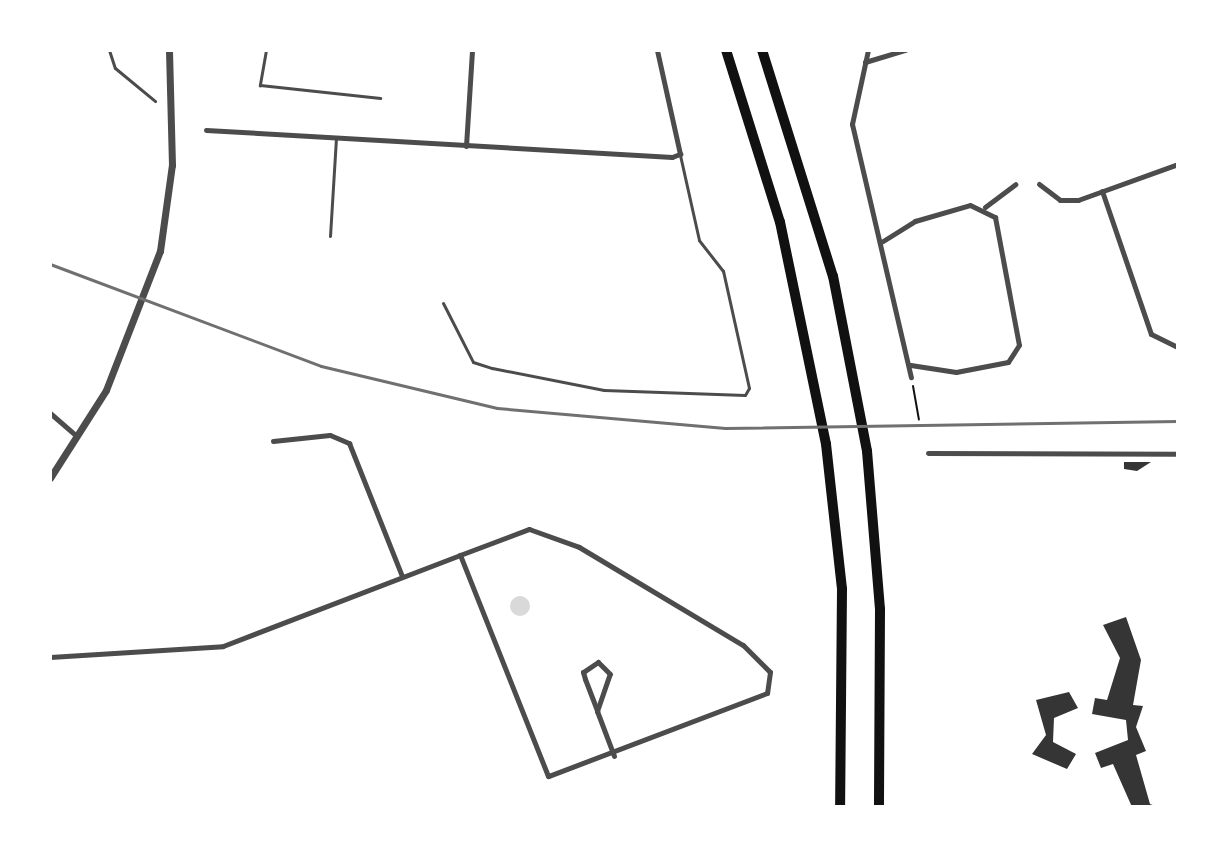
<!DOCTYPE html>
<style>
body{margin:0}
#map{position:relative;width:1228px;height:857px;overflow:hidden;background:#fff;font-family:"Zilla Slab",serif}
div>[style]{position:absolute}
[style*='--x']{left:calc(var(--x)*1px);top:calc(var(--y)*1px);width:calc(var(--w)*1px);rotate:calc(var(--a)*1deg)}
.water>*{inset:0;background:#d9d9d9}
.round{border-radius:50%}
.building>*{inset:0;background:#353535}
.path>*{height:2px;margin:-1px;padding:0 1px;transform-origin:1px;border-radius:1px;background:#111}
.service>*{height:3px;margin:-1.5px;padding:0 1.5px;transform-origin:1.5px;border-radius:1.5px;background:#4c4c4c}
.minor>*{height:5px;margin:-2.5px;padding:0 2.5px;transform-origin:2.5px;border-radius:2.5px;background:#4c4c4c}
.tertiary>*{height:7px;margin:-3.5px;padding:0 3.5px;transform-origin:3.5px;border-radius:3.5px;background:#4c4c4c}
.motorway>*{height:10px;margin:-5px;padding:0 5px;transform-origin:5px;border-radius:5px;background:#111}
.rail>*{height:3px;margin:-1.5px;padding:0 1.5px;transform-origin:1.5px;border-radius:1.5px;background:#707070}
span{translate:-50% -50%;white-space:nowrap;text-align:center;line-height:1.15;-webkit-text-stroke:8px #fff;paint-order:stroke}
.frame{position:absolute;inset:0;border:52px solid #fff;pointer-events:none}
</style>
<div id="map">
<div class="water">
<div class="round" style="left:510px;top:596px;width:20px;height:20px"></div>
</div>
<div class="building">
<div style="clip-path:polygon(1124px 462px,1151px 462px,1137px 471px,1124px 469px)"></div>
<div style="clip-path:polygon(1126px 617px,1141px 660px,1133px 705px,1143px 706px,1136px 727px,1146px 751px,1136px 755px,1150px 804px,1158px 807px,1132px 807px,1113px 764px,1101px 768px,1095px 753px,1128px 740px,1126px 720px,1092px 714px,1095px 698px,1107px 700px,1120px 658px,1103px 625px)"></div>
<div style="clip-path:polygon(1069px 692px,1078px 708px,1054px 718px,1053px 742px,1076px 754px,1067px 769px,1032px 754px,1046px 735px,1036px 700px)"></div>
</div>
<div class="path">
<div style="--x:913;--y:386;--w:34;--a:80"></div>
</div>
<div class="service">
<div style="--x:109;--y:50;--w:19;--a:72"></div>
<div style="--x:115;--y:68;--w:52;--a:39.5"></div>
<div style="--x:266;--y:50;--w:36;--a:100"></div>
<div style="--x:260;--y:85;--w:121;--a:6.2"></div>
<div style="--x:330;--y:236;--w:97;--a:-86.5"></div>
<div style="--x:443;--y:303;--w:66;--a:63"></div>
<div style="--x:473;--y:362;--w:20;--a:18"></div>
<div style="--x:492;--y:368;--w:114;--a:11.1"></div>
<div style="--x:604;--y:390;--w:141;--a:2"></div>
<div style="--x:745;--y:395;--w:8;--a:-60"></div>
<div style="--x:749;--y:388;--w:120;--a:-102.5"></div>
<div style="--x:723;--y:271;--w:39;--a:-128"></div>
<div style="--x:699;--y:240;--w:87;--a:-102.6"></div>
</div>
<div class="minor">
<div style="--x:868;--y:50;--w:76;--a:102.2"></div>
<div style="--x:852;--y:124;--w:260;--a:76.9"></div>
<div style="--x:865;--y:62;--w:42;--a:-16.7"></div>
<div style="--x:206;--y:130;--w:467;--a:3.3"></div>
<div style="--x:672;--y:157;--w:9;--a:-21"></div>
<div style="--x:680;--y:154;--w:107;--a:-102.5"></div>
<div style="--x:466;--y:146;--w:96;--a:-86.4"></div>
<div style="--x:1039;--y:184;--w:26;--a:37"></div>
<div style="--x:1060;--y:200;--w:18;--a:0"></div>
<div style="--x:1078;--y:200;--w:106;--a:-19.8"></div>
<div style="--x:1102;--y:191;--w:151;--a:71.1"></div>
<div style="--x:1151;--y:334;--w:30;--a:26"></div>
<div style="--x:985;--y:207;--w:38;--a:-37"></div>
<div style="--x:883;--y:241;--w:38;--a:-32"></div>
<div style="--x:915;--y:221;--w:57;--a:-16.2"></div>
<div style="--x:970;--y:205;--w:28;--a:26"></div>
<div style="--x:995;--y:217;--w:130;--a:79.4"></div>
<div style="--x:1019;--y:345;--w:20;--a:123"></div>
<div style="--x:1008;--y:362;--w:53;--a:169.1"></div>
<div style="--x:956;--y:372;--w:46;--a:-171.2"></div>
<div style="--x:50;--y:413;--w:35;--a:41"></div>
<div style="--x:273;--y:441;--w:57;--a:-6"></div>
<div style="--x:330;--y:435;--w:21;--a:23"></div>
<div style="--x:349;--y:443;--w:143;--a:68.3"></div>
<div style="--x:928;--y:453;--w:250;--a:0.2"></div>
<div style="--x:529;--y:529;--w:53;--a:19.8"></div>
<div style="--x:579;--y:547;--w:191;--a:30.9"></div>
<div style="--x:743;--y:645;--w:38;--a:45"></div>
<div style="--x:770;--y:672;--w:21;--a:98"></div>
<div style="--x:767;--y:693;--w:234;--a:159.2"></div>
<div style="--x:548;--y:776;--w:238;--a:-111.7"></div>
<div style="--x:460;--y:555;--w:74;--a:-20.6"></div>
<div style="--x:50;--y:657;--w:173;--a:-3.6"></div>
<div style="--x:223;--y:646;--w:254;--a:-21"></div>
<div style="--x:597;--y:711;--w:39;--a:-71"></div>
<div style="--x:610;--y:674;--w:17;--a:-135"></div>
<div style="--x:598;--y:662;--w:18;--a:146"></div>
<div style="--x:583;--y:672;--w:7;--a:74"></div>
<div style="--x:585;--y:679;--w:34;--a:69"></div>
<div style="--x:597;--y:711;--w:48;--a:69.3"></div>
</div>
<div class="tertiary">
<div style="--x:50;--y:478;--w:104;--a:-57.5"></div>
<div style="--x:106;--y:390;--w:149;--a:-68.8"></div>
<div style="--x:160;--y:251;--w:87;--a:-82.1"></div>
<div style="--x:172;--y:165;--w:115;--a:-91.5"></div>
</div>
<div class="motorway">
<div style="--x:726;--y:50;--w:180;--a:72.6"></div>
<div style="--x:780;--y:222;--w:227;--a:78.3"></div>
<div style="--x:826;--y:444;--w:146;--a:83.7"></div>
<div style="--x:842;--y:589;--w:218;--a:90.5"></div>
<div style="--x:762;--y:50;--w:237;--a:72.6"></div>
<div style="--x:833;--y:276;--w:178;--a:79"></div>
<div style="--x:867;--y:451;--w:159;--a:85.3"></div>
<div style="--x:880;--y:609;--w:198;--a:90.3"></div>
</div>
<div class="rail">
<div style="--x:50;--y:264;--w:290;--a:20.6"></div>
<div style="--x:321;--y:366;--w:181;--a:13.4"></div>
<div style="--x:497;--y:408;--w:229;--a:5"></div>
<div style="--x:725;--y:428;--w:453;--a:-0.9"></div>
</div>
<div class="frame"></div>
</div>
